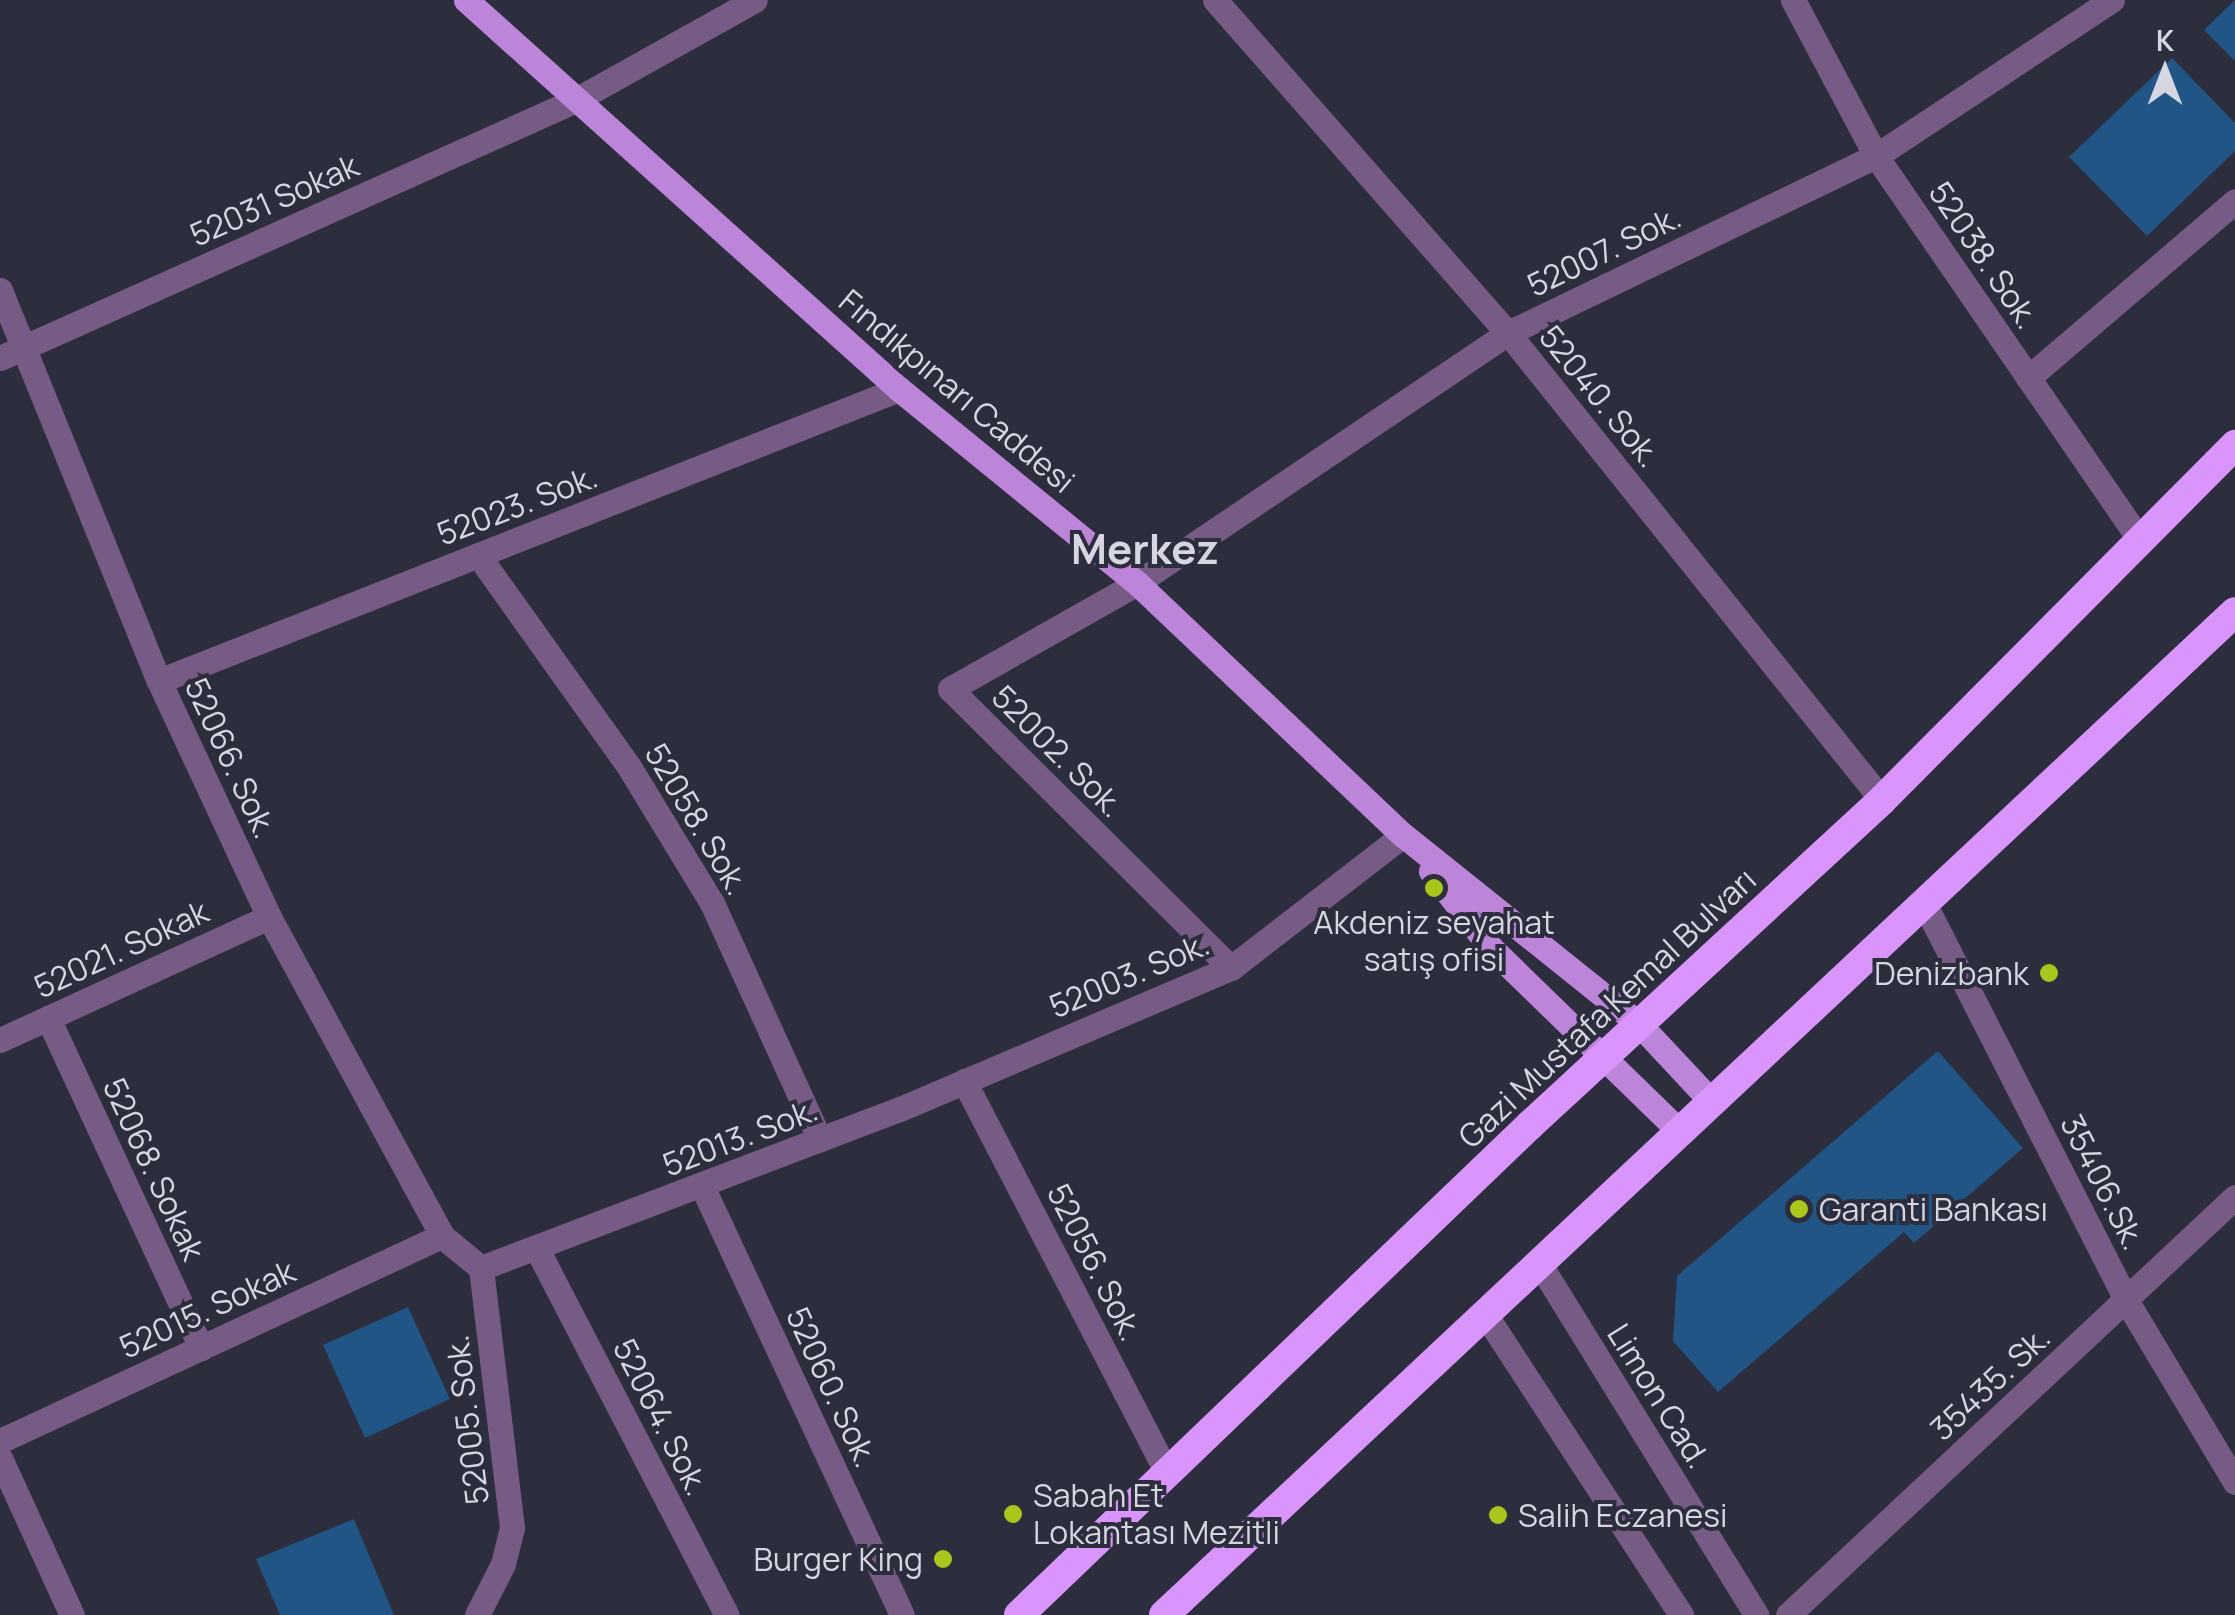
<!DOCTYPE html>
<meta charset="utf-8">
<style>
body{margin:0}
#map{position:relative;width:2235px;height:1615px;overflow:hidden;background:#2c2d3d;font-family:Manrope,sans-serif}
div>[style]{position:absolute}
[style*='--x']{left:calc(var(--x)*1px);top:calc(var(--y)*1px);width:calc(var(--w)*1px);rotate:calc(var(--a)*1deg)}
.building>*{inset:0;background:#205585}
.minor>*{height:25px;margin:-12.5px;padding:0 12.5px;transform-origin:12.5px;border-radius:12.5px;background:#765b84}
.major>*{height:25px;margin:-12.5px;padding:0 12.5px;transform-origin:12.5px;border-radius:12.5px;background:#bd85d9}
.highway>*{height:30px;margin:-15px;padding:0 15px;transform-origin:15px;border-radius:15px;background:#d995fb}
.dots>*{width:28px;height:28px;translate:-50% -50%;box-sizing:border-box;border:5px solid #2c2d3d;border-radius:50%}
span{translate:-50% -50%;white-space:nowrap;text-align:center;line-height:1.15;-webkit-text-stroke:8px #2c2d3d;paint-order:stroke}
.street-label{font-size:32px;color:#d5d6e1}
.poi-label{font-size:32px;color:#d5d6e1}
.right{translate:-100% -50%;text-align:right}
.left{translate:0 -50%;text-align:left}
.district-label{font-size:42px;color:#d5d6e1;font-weight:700}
.north{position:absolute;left:2115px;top:20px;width:100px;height:100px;-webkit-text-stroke:8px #2c2d3d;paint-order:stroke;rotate:0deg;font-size:28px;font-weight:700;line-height:40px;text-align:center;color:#d5d6e1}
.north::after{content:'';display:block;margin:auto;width:35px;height:45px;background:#d5d6e1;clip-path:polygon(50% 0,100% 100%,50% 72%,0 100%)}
</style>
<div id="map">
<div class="building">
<div style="clip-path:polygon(2235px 0,2235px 61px,2204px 30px)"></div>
<div style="clip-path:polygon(2172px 58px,2235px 123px,2235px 151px,2147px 236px,2069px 157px)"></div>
<div style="clip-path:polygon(1938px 1051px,2023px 1148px,1914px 1243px,1904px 1232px,1718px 1392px,1673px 1341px,1677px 1276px)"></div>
<div style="clip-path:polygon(408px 1307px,450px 1399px,365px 1438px,323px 1345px)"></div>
<div style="clip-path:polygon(354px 1519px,394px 1615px,280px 1615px,256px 1559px)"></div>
</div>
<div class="minor">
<div style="--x:1215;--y:0;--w:444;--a:48.7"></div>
<div style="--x:1508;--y:333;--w:598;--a:51.31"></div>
<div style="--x:1793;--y:0;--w:177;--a:62"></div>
<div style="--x:1876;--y:156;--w:462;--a:55.5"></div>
<div style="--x:0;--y:290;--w:422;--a:67.9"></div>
<div style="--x:159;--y:681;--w:260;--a:65"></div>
<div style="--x:269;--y:917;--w:363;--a:61.5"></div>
<div style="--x:442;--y:1236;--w:50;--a:39.4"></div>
<div style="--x:0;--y:358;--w:629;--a:-24.12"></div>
<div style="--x:574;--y:101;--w:207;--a:-29.2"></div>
<div style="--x:2028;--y:378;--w:272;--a:-40.5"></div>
<div style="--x:478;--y:555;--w:258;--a:54.5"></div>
<div style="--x:628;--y:765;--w:162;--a:58.7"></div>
<div style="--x:712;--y:903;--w:260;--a:65.5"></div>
<div style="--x:159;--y:681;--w:796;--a:-21.53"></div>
<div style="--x:1925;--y:905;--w:443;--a:63"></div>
<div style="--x:2126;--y:1300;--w:212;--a:59.1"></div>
<div style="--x:1231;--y:968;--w:396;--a:-135.2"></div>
<div style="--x:950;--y:689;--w:215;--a:-29.5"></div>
<div style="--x:1137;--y:583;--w:447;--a:-34"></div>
<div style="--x:1508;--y:333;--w:408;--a:-25.7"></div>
<div style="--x:1876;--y:156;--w:283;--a:-33.5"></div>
<div style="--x:48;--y:1018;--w:364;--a:65.1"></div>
<div style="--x:0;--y:1040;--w:296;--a:-24.6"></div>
<div style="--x:964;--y:1081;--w:441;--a:62.6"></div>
<div style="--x:702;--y:1186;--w:473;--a:65"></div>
<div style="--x:537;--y:1249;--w:412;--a:62.6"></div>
<div style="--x:1539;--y:1263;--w:414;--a:58.3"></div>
<div style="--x:1485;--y:1314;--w:359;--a:56.9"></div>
<div style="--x:0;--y:1441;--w:487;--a:-24.9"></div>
<div style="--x:0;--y:1458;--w:173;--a:65.4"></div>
<div style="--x:477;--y:1615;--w:57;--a:-63"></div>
<div style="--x:503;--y:1564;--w:37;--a:-76"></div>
<div style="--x:512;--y:1528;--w:262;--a:-96.8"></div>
<div style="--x:481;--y:1268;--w:448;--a:-20.8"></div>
<div style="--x:900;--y:1109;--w:360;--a:-23.1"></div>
<div style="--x:1231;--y:968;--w:217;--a:-37.7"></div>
<div style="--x:1788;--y:1615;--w:612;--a:-43.08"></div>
</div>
<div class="major">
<div style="--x:466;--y:0;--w:582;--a:41.94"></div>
<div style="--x:899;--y:389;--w:307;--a:39.2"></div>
<div style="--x:1137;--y:583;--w:366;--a:43.5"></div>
<div style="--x:1403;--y:835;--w:302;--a:38.7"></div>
<div style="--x:1639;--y:1024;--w:108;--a:46.9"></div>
<div style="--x:1431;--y:871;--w:98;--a:52.1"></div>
<div style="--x:1491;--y:948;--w:264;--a:44.2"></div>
</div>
<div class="highway">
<div style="--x:1019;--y:1615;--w:708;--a:-43.8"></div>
<div style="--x:1530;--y:1125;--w:479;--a:-42.7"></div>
<div style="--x:1882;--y:800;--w:501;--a:-45.16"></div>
<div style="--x:1164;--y:1615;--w:1467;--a:-43.12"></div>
</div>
<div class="dots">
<div style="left:1434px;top:888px;background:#a9c71b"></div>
<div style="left:2049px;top:973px;background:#a9c71b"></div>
<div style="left:1799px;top:1209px;background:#a9c71b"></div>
<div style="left:1013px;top:1514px;background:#a9c71b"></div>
<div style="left:1498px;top:1515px;background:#a9c71b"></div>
<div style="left:943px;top:1559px;background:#a9c71b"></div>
</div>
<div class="street-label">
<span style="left:274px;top:200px;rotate:-24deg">52031 Sokak</span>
<span style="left:1604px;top:251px;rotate:-26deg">52007. Sok.</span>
<span style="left:1984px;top:255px;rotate:56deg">52038. Sok.</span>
<span style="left:957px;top:391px;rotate:40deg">Fındıkpınarı Caddesi</span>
<span style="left:1600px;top:396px;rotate:51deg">52040. Sok.</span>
<span style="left:517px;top:505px;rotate:-21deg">52023. Sok.</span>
<span style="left:1058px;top:751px;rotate:45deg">52002. Sok.</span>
<span style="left:231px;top:758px;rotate:65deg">52066. Sok.</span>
<span style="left:697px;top:819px;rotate:59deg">52058. Sok.</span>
<span style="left:121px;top:949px;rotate:-25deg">52021. Sokak</span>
<span style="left:1129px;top:975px;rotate:-23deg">52003. Sok.</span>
<span style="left:1607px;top:1008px;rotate:-43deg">Gazi Mustafa Kemal Bulvarı</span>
<span style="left:740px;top:1137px;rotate:-21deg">52013. Sok.</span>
<span style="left:154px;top:1169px;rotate:65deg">52068. Sokak</span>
<span style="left:2103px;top:1182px;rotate:63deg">35406.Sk.</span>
<span style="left:1095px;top:1262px;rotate:63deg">52056. Sok.</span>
<span style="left:207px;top:1309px;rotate:-25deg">52015. Sokak</span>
<span style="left:1990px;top:1383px;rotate:-43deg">35435. Sk.</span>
<span style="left:832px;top:1387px;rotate:65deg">52060. Sok.</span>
<span style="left:1659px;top:1396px;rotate:58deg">Limon Cad.</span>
<span style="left:661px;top:1417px;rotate:63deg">52064. Sok.</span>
<span style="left:467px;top:1420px;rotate:-97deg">52005. Sok.</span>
</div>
<div class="poi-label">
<span style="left:1434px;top:941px">Akdeniz seyahat<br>satış ofisi</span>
<span class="right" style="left:2029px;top:973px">Denizbank</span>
<span class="left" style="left:1819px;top:1209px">Garanti Bankası</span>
<span class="left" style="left:1033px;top:1514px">Sabah Et<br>Lokantası Mezitli</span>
<span class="left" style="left:1518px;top:1515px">Salih Eczanesi</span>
<span class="right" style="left:923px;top:1559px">Burger King</span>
</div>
<div class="district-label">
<span style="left:1145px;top:548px">Merkez</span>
</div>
<div class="north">K</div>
</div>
